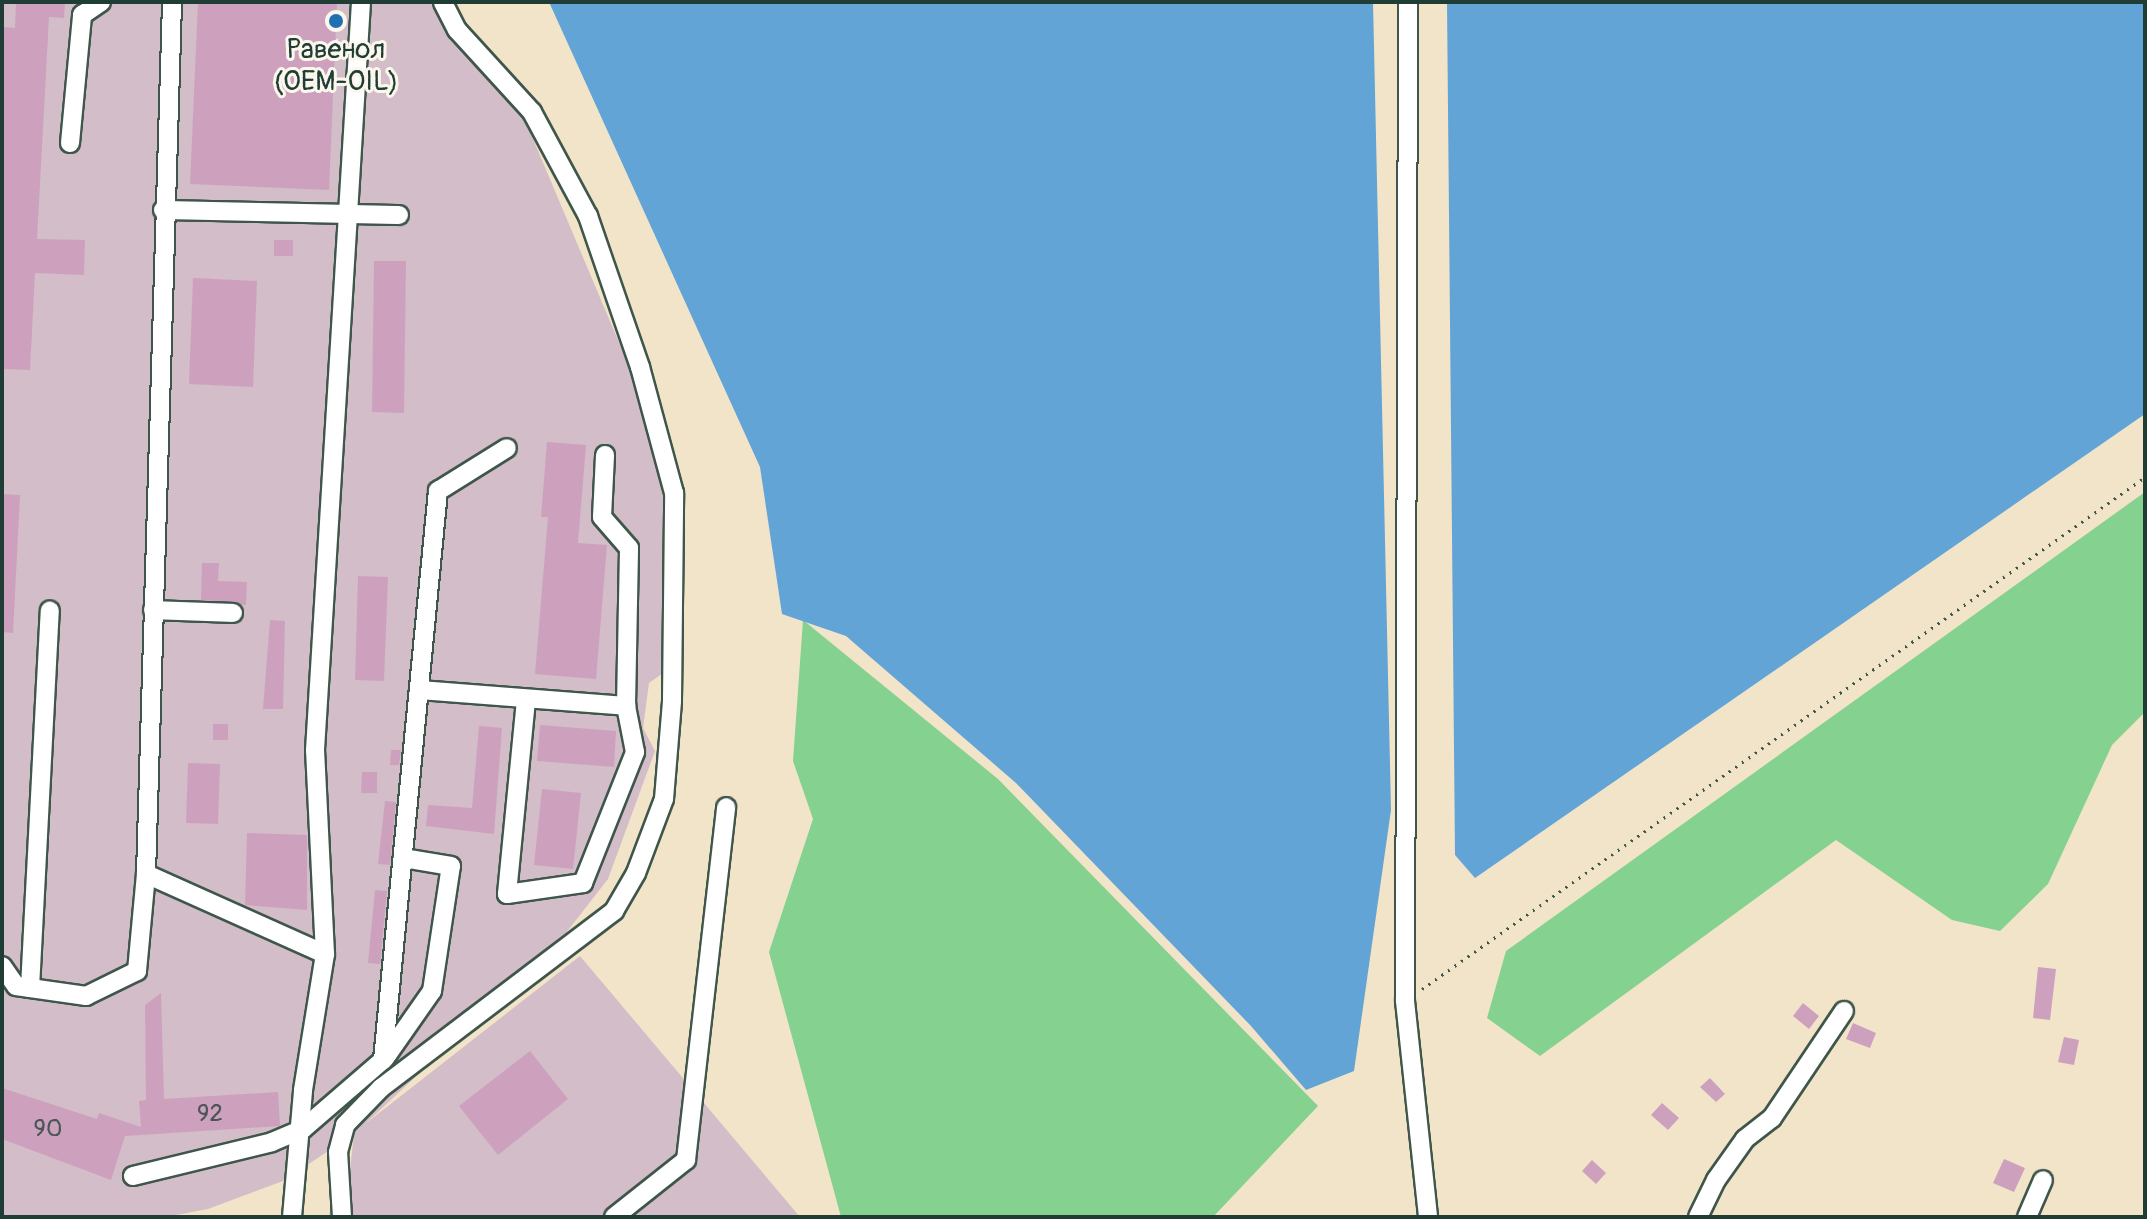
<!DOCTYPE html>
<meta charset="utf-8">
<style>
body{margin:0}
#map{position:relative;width:2147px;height:1219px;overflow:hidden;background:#f2e4c8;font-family:Pangolin,sans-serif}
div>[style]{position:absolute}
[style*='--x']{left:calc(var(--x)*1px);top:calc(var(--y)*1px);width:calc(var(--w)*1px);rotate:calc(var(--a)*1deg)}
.industrial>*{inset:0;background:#d2bdc8}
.green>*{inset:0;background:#84d190}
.water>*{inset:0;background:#62a4d6}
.building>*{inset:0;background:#cda1be}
.path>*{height:3px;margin-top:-1.5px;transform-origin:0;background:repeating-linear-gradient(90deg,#3f564a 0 2px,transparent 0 8px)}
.roads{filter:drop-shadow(2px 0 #3f564a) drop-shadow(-2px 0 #3f564a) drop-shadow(0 2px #3f564a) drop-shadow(0 -2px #3f564a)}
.minor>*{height:18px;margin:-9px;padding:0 9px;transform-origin:9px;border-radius:9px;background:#fff}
.dots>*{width:22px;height:22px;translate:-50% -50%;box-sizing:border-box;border:4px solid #fbf7ec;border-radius:50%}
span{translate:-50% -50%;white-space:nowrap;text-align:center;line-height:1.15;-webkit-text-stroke:6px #fbf7ec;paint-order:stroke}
.number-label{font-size:24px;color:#4a5656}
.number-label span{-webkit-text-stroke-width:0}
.poi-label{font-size:28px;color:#1f3d34}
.frame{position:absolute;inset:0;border:4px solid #1f3d34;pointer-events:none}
</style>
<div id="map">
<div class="industrial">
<div style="clip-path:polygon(2px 2px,434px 2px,514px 94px,645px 404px,665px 509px,663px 673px,649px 683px,643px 728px,655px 751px,608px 879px,555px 947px,365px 1124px,580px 956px,800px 1217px,329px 1217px,334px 1183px,349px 1178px,354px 1134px,283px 1181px,208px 1209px,165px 1217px,2px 1217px)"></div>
</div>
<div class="green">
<div style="clip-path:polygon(2145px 492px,2145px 712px,2112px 745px,2048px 884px,2000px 931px,1952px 920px,1836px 840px,1540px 1056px,1487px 1018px,1506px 951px)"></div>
<div style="clip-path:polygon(803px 620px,998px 779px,1318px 1106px,1213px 1217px,841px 1217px,769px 952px,813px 819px,793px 761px)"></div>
</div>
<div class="water">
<div style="clip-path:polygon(549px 2px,1373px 2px,1391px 810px,1354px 1071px,1306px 1090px,1251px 1026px,1016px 783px,846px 636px,782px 614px,760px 467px)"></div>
<div style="clip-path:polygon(1447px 2px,2145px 2px,2145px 414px,1475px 878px,1455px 855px)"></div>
</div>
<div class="building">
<div style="clip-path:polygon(16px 2px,65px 2px,64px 18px,49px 17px,37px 239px,85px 240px,84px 275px,35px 273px,30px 370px,2px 369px,2px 27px,15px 28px)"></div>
<div style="clip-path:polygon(198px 2px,337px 2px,329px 190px,190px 184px)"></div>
<div style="clip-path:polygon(274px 240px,293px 240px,293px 256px,274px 256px)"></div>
<div style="clip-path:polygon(374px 261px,406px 261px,404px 413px,372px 412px)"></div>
<div style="clip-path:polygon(193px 278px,257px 281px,253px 387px,189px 384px)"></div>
<div style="clip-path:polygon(547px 442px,586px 445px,578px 543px,607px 545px,596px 679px,535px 674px,548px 517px,541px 517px)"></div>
<div style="clip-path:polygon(2px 494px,20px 495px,13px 633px,2px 632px)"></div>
<div style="clip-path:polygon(202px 563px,219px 563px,218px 581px,247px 582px,246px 605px,201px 600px)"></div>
<div style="clip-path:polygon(358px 576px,388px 577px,384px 681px,355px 680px)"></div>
<div style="clip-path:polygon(270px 620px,285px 621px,283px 709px,263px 709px)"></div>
<div style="clip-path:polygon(213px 724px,228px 724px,228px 740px,213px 740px)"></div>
<div style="clip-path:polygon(540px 725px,616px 731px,614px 767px,537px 761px)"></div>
<div style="clip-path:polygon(479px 726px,502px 728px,494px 834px,426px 826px,428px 805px,472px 808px)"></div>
<div style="clip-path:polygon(391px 750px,401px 750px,399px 765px,390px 765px)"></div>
<div style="clip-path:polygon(188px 763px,220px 764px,218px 824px,186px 823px)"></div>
<div style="clip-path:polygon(362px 772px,377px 772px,377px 793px,361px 793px)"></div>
<div style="clip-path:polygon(542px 789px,581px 793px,573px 869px,534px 865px)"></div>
<div style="clip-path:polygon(385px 801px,396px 802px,390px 865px,378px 864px)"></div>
<div style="clip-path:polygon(247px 833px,307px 835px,307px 910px,245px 905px)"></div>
<div style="clip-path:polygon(375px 890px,387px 891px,380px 964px,368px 963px)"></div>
<div style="clip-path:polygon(2038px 967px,2056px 969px,2050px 1020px,2033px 1018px)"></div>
<div style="clip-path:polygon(161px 993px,164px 1099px,278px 1092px,280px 1126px,125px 1136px,111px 1180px,2px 1139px,2px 1088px,97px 1119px,99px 1113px,141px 1127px,139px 1101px,146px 1100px,145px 1005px)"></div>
<div style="clip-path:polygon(1803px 1003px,1819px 1016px,1809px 1029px,1793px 1016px)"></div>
<div style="clip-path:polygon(1853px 1023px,1876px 1033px,1870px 1048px,1846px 1039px)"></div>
<div style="clip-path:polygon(2064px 1037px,2079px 1040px,2074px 1065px,2058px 1062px)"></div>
<div style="clip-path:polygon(530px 1051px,568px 1099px,498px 1155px,459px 1106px)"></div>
<div style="clip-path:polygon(1710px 1078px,1725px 1094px,1716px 1102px,1700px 1087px)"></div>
<div style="clip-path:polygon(1662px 1103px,1679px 1118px,1668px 1130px,1651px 1115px)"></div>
<div style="clip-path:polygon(2004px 1159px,2025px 1168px,2014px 1192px,1993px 1183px)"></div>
<div style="clip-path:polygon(1592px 1160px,1606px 1173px,1596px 1184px,1582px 1171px)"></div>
</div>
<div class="path">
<div style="--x:1422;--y:989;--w:886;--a:-35.3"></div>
</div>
<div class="roads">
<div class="minor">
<div style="--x:1408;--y:2;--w:999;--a:90.17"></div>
<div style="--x:1405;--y:1001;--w:217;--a:83.9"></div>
<div style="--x:70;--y:143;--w:129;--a:-84.6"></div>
<div style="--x:82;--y:15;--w:23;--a:-34"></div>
<div style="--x:163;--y:210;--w:236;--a:1.2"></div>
<div style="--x:153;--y:610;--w:80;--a:2.1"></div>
<div style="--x:419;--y:690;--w:208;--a:4.4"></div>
<div style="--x:526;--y:700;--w:195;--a:95.6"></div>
<div style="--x:507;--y:894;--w:77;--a:-8.2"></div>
<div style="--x:583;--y:883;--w:141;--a:-68.3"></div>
<div style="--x:635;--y:752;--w:47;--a:-101.1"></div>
<div style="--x:626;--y:706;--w:158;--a:-88.9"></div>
<div style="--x:629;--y:548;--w:41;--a:-131.1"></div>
<div style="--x:602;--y:517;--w:62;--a:-87.2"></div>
<div style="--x:146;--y:874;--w:196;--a:24.1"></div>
<div style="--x:2;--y:966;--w:24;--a:55"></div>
<div style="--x:16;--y:986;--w:71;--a:8.1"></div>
<div style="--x:86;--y:996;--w:57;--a:-26.1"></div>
<div style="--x:137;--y:971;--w:97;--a:-84.7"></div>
<div style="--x:146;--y:874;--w:872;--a:-88.29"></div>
<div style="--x:30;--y:988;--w:378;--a:-87"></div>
<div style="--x:385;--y:1058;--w:82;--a:-55"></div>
<div style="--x:432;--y:991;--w:126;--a:-81.4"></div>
<div style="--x:451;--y:866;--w:49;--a:-170.5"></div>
<div style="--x:133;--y:1176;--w:143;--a:-13.7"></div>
<div style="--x:272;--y:1142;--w:34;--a:-23"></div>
<div style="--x:303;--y:1129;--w:106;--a:-40.8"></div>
<div style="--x:383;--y:1060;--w:572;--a:-84.48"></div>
<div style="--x:438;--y:491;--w:81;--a:-31.9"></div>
<div style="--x:292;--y:1217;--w:127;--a:-85"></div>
<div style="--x:303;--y:1090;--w:138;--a:-80.8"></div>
<div style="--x:325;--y:954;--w:204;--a:-92.8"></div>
<div style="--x:315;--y:750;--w:749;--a:-86.48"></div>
<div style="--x:342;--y:1217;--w:65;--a:-93.5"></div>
<div style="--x:338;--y:1152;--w:28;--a:-75"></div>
<div style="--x:345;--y:1125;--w:52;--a:-45.8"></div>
<div style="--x:381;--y:1088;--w:293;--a:-37.2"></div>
<div style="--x:614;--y:911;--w:44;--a:-59.9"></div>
<div style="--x:636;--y:873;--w:79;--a:-69.3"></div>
<div style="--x:664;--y:799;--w:98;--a:-85.3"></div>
<div style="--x:672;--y:701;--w:208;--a:-89.4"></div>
<div style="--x:674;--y:493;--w:131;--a:-105.1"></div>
<div style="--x:640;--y:367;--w:160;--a:-109"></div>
<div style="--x:588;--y:216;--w:118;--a:-118.3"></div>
<div style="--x:532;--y:112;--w:111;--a:-132.4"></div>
<div style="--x:457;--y:30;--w:31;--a:-117"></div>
<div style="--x:614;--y:1217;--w:92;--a:-38.4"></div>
<div style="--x:686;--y:1160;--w:355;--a:-83.5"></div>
<div style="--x:1698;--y:1217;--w:41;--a:-64.1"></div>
<div style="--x:1716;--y:1180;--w:50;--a:-54.7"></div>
<div style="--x:1745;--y:1139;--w:34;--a:-38"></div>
<div style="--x:1772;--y:1118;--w:129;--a:-56.1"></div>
<div style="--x:2027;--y:1217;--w:40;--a:-66.6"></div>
</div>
</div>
<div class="dots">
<div style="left:336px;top:21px;background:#1f6fb2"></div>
</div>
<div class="number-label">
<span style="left:210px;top:1114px">92</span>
<span style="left:48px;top:1129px">90</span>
</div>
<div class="poi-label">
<span style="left:336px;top:66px">Равенол<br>(OEM-OIL)</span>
</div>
<div class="frame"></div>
</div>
